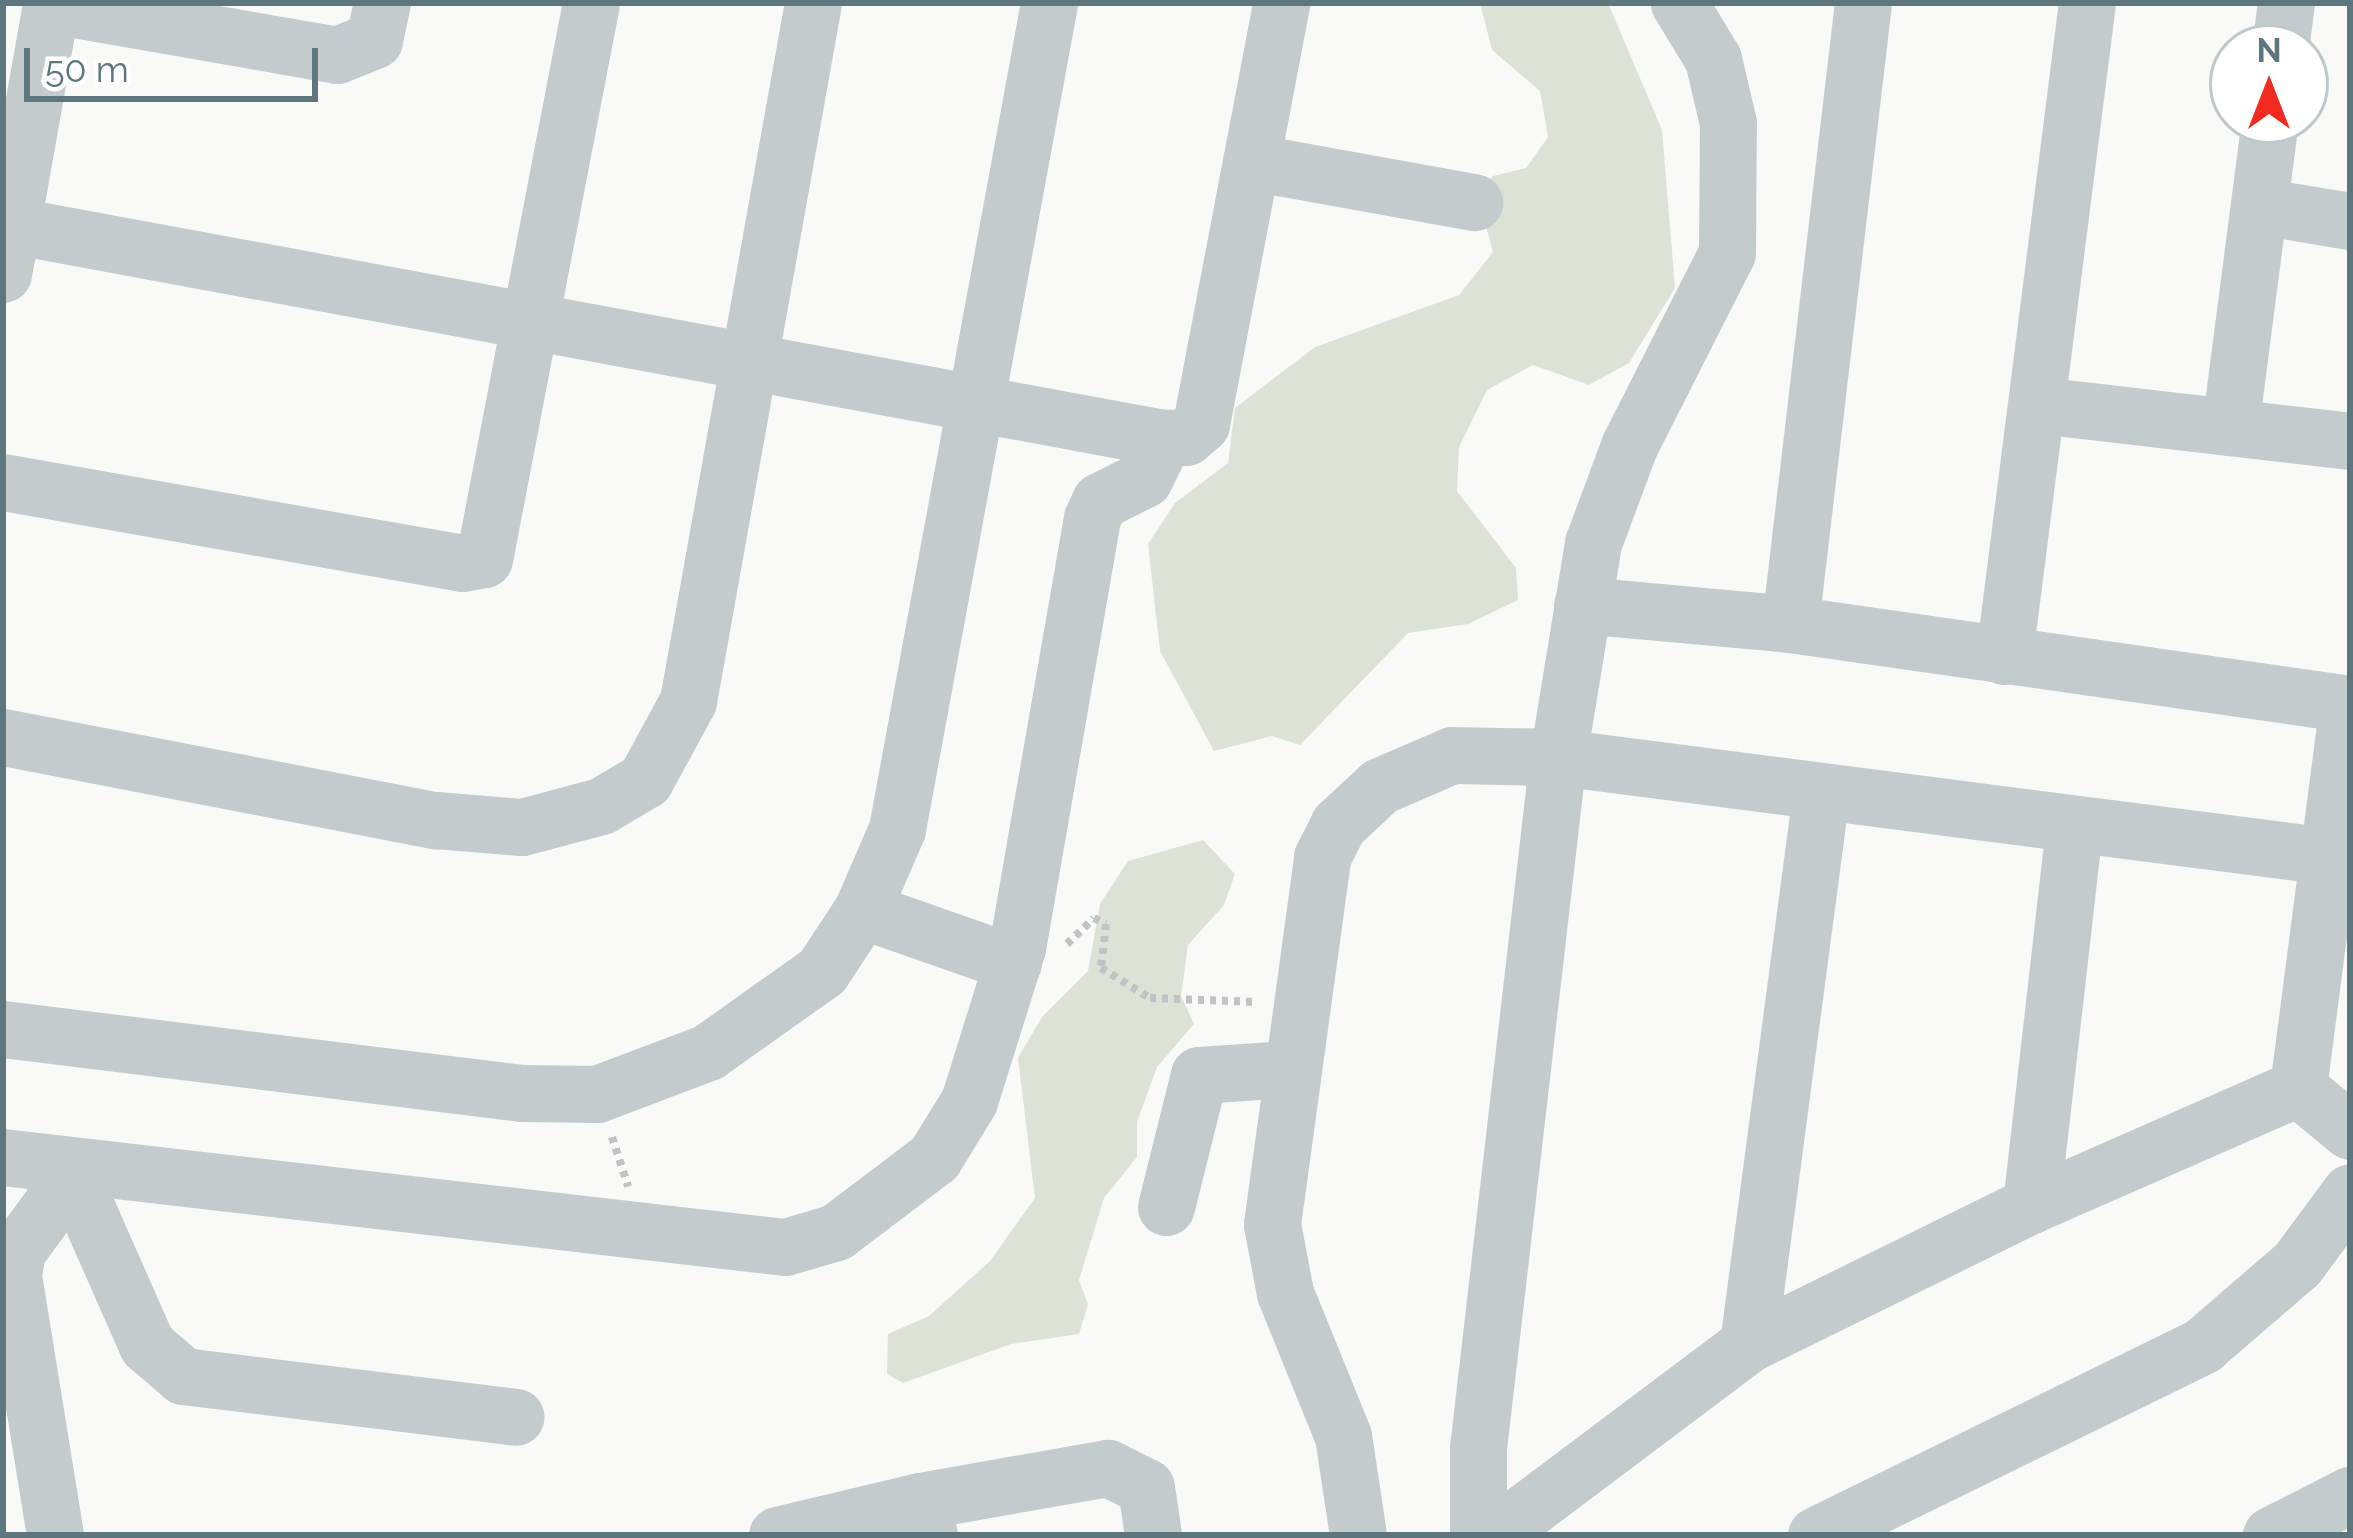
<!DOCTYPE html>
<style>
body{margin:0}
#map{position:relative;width:2353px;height:1538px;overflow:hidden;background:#f9f9f7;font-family:Raleway,sans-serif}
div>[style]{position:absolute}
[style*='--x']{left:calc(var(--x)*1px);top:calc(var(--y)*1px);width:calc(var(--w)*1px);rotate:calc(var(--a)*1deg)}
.green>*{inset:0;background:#dde2d7}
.path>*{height:8px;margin-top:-4px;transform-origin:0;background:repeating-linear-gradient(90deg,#c0c4c5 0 6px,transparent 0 12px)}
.minor>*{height:57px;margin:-28.5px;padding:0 28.5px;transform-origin:28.5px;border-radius:28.5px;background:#c4cbcd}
span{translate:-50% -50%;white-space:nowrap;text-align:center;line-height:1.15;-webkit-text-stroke:12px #fff;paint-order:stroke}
.frame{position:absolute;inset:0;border:6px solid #5e767e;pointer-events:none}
.north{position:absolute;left:2209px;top:24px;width:120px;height:120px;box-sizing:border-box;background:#fff;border:3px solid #bfc8cb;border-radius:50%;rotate:0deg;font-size:33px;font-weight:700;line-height:48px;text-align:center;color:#5e767e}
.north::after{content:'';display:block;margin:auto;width:42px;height:54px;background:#f12a1f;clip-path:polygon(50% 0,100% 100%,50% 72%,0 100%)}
.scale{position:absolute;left:24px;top:48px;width:294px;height:54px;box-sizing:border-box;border:6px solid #5e767e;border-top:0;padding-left:15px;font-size:36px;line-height:42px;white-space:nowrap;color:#5e767e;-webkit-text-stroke:9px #fff;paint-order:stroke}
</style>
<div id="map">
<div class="green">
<div style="clip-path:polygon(1480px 3px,1608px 3px,1662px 130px,1675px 288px,1629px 363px,1589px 385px,1533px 365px,1487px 390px,1459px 447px,1457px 491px,1516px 568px,1518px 600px,1468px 624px,1408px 633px,1300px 745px,1272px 736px,1214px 751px,1160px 651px,1148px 544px,1175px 503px,1228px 463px,1235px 408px,1315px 347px,1459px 295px,1493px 252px,1478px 196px,1493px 176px,1526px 168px,1548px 137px,1540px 91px,1492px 50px)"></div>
<div style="clip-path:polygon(1203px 840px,1235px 874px,1224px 905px,1188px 945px,1181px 996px,1194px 1024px,1157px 1067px,1137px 1122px,1137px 1157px,1104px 1198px,1079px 1280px,1088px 1304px,1079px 1334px,1011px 1344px,903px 1383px,887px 1374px,888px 1334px,929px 1316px,990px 1261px,1035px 1198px,1018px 1058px,1042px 1017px,1088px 971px,1100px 904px,1128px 861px)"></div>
</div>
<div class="path">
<div style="--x:1067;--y:944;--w:37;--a:-44"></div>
<div style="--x:1094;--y:918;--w:13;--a:27"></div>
<div style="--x:1106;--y:924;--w:44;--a:96.5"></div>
<div style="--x:1101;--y:968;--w:57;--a:31.5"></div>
<div style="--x:1150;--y:998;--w:107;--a:2.1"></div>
<div style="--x:612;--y:1137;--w:52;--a:71.9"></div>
</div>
<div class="minor">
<div style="--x:2280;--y:48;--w:45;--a:-82.4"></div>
<div style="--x:1251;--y:162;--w:227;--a:10.2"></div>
<div style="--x:2259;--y:206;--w:92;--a:9.4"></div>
<div style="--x:11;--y:225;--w:1173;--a:10.47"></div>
<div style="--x:3;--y:274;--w:273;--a:-79.9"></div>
<div style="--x:51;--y:5;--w:290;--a:9.9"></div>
<div style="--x:337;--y:55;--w:40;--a:-22"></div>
<div style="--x:374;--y:40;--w:38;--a:-78"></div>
<div style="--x:2039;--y:405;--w:313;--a:6.6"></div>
<div style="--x:2230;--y:427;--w:310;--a:-82.6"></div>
<div style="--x:3;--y:482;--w:466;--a:10"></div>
<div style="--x:462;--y:563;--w:22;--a:-10"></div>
<div style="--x:484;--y:559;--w:566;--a:-79.11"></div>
<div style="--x:1582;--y:605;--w:209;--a:5.2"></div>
<div style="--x:1790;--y:624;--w:566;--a:8.13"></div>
<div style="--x:1790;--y:624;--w:625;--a:-83.3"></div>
<div style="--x:2004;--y:656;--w:658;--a:-82.76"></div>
<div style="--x:3;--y:737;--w:441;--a:10.9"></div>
<div style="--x:436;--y:820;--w:86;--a:4.7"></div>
<div style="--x:522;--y:827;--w:82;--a:-14.9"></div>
<div style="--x:601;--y:806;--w:51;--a:-30.6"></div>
<div style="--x:645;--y:780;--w:90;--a:-61.4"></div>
<div style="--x:688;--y:701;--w:709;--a:-79.85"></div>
<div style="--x:862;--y:910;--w:160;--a:19.3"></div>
<div style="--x:3;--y:1029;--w:523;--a:7.03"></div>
<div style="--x:522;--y:1093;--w:75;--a:0.8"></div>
<div style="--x:597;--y:1094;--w:119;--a:-20.7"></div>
<div style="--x:708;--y:1052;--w:140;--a:-35.4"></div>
<div style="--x:822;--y:971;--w:73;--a:-56.7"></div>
<div style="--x:862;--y:910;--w:88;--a:-66.6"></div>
<div style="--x:897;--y:829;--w:840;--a:-79.57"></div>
<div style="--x:2298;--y:1088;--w:387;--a:-82.6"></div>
<div style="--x:2298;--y:1088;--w:67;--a:39.6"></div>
<div style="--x:3;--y:1157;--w:787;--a:6.57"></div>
<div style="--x:785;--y:1247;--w:53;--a:-16.4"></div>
<div style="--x:836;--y:1232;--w:123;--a:-37.1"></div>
<div style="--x:934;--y:1158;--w:67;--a:-58.4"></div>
<div style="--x:969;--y:1101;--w:160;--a:-72.6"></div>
<div style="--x:1017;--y:948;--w:436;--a:-80.1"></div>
<div style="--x:1092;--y:518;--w:19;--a:-65"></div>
<div style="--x:1100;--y:501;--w:49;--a:-26.6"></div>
<div style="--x:1144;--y:479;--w:46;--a:-64"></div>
<div style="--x:1164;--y:438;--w:22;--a:-3"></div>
<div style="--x:1186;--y:437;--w:20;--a:-41"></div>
<div style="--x:1201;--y:424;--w:429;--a:-79.2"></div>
<div style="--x:68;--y:1166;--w:196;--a:66.2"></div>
<div style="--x:147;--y:1345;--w:48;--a:40.7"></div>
<div style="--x:183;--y:1376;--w:335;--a:7"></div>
<div style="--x:2031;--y:1205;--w:382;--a:-83.5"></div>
<div style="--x:1166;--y:1207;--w:136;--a:-76"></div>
<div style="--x:1199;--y:1075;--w:90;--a:-3.8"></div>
<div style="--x:1748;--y:1344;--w:556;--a:-82.45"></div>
<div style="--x:55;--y:1535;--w:263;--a:-99.2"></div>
<div style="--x:13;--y:1275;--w:24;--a:-81"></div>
<div style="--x:17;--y:1251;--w:61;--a:-53.7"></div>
<div style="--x:53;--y:1202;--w:38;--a:-78"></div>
<div style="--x:777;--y:1535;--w:147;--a:-13.4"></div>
<div style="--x:929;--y:1535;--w:35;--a:-105"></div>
<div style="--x:920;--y:1501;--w:191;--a:-10"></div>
<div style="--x:1108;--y:1468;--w:42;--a:26.6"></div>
<div style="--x:1146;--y:1487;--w:49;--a:81.7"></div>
<div style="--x:1358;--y:1535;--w:100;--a:-98.6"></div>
<div style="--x:1343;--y:1436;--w:154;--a:-112.1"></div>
<div style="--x:1285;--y:1293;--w:70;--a:-100.7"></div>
<div style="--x:1272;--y:1224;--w:370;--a:-82.2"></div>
<div style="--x:1322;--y:857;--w:36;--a:-63"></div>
<div style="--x:1338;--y:825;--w:57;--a:-42.9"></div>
<div style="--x:1380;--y:786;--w:78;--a:-23.3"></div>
<div style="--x:1452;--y:755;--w:106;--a:1.1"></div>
<div style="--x:1558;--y:757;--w:776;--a:7.33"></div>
<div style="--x:1478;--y:1535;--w:87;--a:-90"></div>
<div style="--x:1478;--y:1448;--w:696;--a:-83.4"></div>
<div style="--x:1558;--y:757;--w:217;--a:-80.7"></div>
<div style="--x:1593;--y:543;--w:103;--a:-69.6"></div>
<div style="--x:1629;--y:446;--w:216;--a:-63.1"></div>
<div style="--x:1727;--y:253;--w:130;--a:-89.6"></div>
<div style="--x:1728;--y:123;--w:66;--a:-103.2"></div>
<div style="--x:1713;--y:59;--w:66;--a:-121.3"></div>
<div style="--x:1494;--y:1535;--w:318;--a:-36.9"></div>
<div style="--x:1748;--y:1344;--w:315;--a:-26.2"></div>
<div style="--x:2031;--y:1205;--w:292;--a:-23.7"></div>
<div style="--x:1816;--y:1535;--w:431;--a:-26.1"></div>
<div style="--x:2203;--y:1345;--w:124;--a:-40.8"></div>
<div style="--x:2297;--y:1264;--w:89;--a:-53.6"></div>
<div style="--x:2271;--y:1535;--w:89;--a:-26.9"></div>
</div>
<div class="frame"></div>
<div class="north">N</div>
<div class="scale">50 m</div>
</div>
